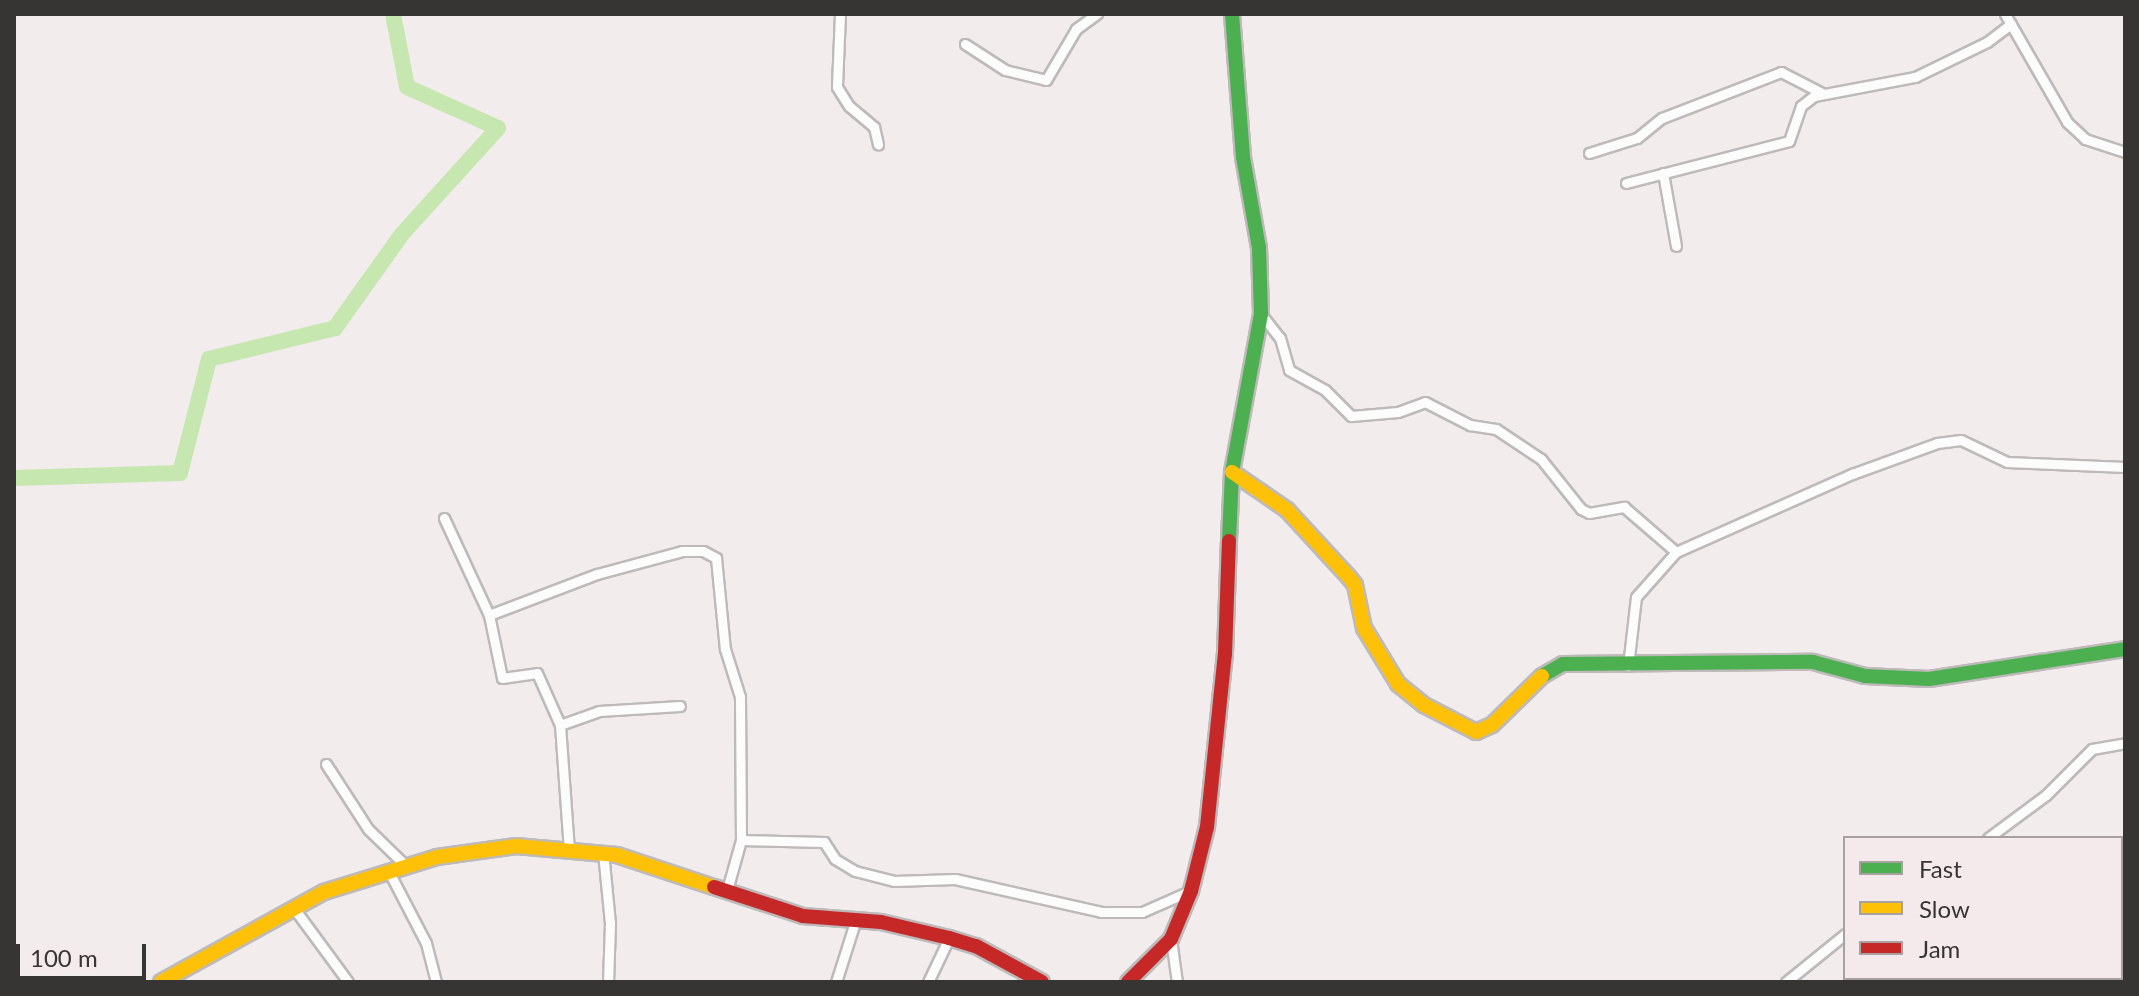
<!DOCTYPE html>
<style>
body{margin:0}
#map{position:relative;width:2139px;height:996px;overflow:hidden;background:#f2eced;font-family:Lato,sans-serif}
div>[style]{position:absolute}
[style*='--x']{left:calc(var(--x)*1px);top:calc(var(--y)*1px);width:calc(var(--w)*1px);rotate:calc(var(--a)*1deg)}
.river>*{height:16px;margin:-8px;padding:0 8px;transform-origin:8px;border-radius:8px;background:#c7e7b0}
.roads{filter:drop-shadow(2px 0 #bebaba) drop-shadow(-2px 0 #bebaba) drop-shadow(0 2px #bebaba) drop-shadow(0 -2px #bebaba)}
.street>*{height:9px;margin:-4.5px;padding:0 4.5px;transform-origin:4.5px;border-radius:4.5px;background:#fdfcfc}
.fast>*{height:14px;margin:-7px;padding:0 7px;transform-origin:7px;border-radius:7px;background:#4caf50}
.slow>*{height:14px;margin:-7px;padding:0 7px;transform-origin:7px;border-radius:7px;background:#ffc107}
.jam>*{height:14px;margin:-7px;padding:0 7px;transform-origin:7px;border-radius:7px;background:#c62828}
span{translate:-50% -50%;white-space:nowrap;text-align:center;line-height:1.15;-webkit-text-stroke:6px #f4eaeb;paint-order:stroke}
.frame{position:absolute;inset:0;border:16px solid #373434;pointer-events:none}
.legend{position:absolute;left:1843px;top:836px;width:280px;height:144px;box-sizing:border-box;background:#f4eaeb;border:2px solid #a8a1a2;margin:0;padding:10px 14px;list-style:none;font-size:24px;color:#373434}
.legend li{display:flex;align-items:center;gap:16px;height:40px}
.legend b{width:40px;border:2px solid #a8a1a2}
.scale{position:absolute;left:16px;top:944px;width:130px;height:36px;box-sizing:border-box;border:4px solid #373434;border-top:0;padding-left:10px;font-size:24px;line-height:28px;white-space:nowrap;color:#373434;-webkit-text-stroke:6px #f4eaeb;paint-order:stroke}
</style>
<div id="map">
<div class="river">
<div style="--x:14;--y:478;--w:166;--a:-1.7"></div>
<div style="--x:180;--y:473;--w:118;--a:-75.7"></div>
<div style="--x:209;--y:359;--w:130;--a:-13.8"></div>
<div style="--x:335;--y:328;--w:115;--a:-54.5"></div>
<div style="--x:402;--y:234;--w:143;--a:-47.8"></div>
<div style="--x:498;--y:128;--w:100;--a:-155.7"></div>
<div style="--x:407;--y:87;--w:74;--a:-100.9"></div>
</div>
<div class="roads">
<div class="street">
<div style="--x:840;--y:14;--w:73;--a:92.4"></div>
<div style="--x:837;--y:87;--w:22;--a:58"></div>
<div style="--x:849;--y:106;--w:33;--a:40"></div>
<div style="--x:874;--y:127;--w:18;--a:77"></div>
<div style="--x:2005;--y:14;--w:125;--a:60.1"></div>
<div style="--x:2067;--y:122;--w:25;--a:43"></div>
<div style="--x:2085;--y:139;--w:42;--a:18"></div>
<div style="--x:965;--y:44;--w:48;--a:33"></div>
<div style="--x:1005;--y:70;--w:42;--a:13.7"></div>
<div style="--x:1046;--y:80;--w:59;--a:-59.5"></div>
<div style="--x:1076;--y:29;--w:26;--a:-36"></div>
<div style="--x:1589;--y:153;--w:50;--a:-17.4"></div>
<div style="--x:1637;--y:138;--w:32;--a:-39"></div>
<div style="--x:1662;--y:118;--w:128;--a:-21.1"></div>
<div style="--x:1781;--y:72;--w:46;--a:27.1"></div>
<div style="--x:1663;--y:173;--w:74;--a:79.9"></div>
<div style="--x:1626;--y:183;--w:168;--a:-14.4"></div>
<div style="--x:1789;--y:141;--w:37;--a:-71"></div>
<div style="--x:1801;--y:106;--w:16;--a:-38"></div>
<div style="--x:1814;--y:96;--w:103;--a:-10.7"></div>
<div style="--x:1915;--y:77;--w:80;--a:-25.9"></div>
<div style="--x:1987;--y:42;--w:30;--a:-37"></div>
<div style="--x:1261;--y:314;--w:31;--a:52"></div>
<div style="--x:1280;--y:338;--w:33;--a:74"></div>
<div style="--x:1289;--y:370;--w:41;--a:29.1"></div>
<div style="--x:1325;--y:390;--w:37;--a:45"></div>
<div style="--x:1351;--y:416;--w:47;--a:-4.9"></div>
<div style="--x:1398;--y:412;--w:29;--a:-20"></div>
<div style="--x:1425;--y:402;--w:51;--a:27.1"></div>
<div style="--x:1470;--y:425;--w:26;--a:9"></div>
<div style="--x:1496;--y:429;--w:54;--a:33.7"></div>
<div style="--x:1541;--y:459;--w:64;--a:51.3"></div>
<div style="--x:1581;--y:509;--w:9;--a:27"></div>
<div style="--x:1589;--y:513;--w:36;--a:-10"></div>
<div style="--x:1624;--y:507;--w:69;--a:40.9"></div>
<div style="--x:444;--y:518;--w:107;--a:65.1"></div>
<div style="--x:489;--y:615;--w:64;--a:78.3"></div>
<div style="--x:502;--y:678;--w:35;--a:-8"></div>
<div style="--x:537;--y:673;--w:57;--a:66.1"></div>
<div style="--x:560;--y:725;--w:125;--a:85.9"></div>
<div style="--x:489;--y:615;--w:116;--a:-20.8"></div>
<div style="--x:597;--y:574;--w:88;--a:-15.1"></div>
<div style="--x:682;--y:551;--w:21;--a:0"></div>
<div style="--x:703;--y:551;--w:15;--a:28"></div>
<div style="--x:716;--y:558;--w:91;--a:84.4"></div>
<div style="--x:725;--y:649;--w:50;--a:72.6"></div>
<div style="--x:740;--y:697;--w:143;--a:89.6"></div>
<div style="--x:741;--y:840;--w:52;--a:105.6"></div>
<div style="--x:1628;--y:666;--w:69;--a:-83.4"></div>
<div style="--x:1636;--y:597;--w:60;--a:-48.4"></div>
<div style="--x:1676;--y:552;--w:193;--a:-23.9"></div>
<div style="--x:1852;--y:474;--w:90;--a:-20"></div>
<div style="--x:1937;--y:443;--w:24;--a:-7"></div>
<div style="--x:1961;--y:440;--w:51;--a:25.6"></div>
<div style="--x:2007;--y:462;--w:118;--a:2.4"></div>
<div style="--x:560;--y:725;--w:41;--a:-19.7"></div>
<div style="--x:599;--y:711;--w:81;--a:-3.5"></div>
<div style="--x:326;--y:764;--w:77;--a:57.1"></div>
<div style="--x:368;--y:829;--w:52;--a:44.2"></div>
<div style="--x:1988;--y:838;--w:72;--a:-36.6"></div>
<div style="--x:2046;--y:795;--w:65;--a:-45"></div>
<div style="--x:2092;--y:749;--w:34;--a:-10"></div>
<div style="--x:741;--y:840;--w:83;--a:1.4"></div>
<div style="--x:824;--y:842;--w:20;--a:57"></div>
<div style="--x:835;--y:859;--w:23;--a:31"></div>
<div style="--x:855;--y:871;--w:40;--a:14.4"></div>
<div style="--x:894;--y:881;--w:61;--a:-1.9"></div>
<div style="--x:955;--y:879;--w:150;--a:12.7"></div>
<div style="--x:1101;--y:912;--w:41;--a:0"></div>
<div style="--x:1142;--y:912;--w:52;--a:-23.6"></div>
<div style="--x:603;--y:852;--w:71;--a:84.4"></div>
<div style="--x:610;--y:923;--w:59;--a:91.9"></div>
<div style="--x:388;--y:870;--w:82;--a:62.5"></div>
<div style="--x:426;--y:943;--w:40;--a:75.6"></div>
<div style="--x:293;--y:907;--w:93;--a:53.7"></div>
<div style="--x:1171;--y:939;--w:43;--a:82.1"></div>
<div style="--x:836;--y:982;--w:66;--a:-72.4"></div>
<div style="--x:928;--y:982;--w:49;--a:-64.5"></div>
<div style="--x:1786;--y:982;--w:76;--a:-39.1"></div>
</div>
<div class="fast">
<div style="--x:1229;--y:541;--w:69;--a:-87.5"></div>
<div style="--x:1232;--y:472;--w:161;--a:-79.6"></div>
<div style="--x:1261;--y:314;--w:66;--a:-91.7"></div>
<div style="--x:1259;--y:248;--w:92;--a:-100"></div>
<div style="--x:1243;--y:157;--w:143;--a:-94.4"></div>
<div style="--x:1542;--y:676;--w:24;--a:-30"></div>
<div style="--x:1563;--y:664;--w:250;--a:-0.5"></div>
<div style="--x:1813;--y:662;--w:54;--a:15.1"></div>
<div style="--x:1865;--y:676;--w:64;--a:2.7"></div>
<div style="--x:1929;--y:679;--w:198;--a:-8.7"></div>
</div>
<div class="slow">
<div style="--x:1232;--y:472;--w:67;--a:34.6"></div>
<div style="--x:1287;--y:510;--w:90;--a:47.3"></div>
<div style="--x:1348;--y:576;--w:11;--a:52"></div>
<div style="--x:1355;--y:585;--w:44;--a:78.2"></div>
<div style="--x:1364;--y:628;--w:66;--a:58.7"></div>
<div style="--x:1398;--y:684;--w:33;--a:39"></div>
<div style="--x:1424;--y:705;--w:59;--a:27.4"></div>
<div style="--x:1476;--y:732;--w:17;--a:-24"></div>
<div style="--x:1492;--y:725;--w:70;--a:-44.4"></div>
<div style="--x:161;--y:982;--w:186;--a:-28.9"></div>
<div style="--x:324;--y:892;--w:118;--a:-17.2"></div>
<div style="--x:437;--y:857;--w:80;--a:-7.9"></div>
<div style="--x:516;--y:846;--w:101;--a:5.1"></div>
<div style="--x:617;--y:855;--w:102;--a:18.3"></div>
</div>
<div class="jam">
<div style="--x:714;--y:887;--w:94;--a:18"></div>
<div style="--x:803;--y:916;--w:78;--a:4.4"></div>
<div style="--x:881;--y:922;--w:70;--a:13.2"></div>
<div style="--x:949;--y:938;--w:28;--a:17"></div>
<div style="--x:976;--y:946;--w:75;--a:28.6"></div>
<div style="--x:1128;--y:982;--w:61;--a:-45"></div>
<div style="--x:1171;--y:939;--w:52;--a:-67.4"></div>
<div style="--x:1191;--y:891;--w:66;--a:-76"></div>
<div style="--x:1207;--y:827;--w:174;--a:-84.1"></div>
<div style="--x:1225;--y:654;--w:113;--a:-88"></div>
</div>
</div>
<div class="frame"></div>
<ul class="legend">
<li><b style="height:10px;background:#4caf50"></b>Fast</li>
<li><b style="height:10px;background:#ffc107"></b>Slow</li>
<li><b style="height:10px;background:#c62828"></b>Jam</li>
</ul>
<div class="scale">100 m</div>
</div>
